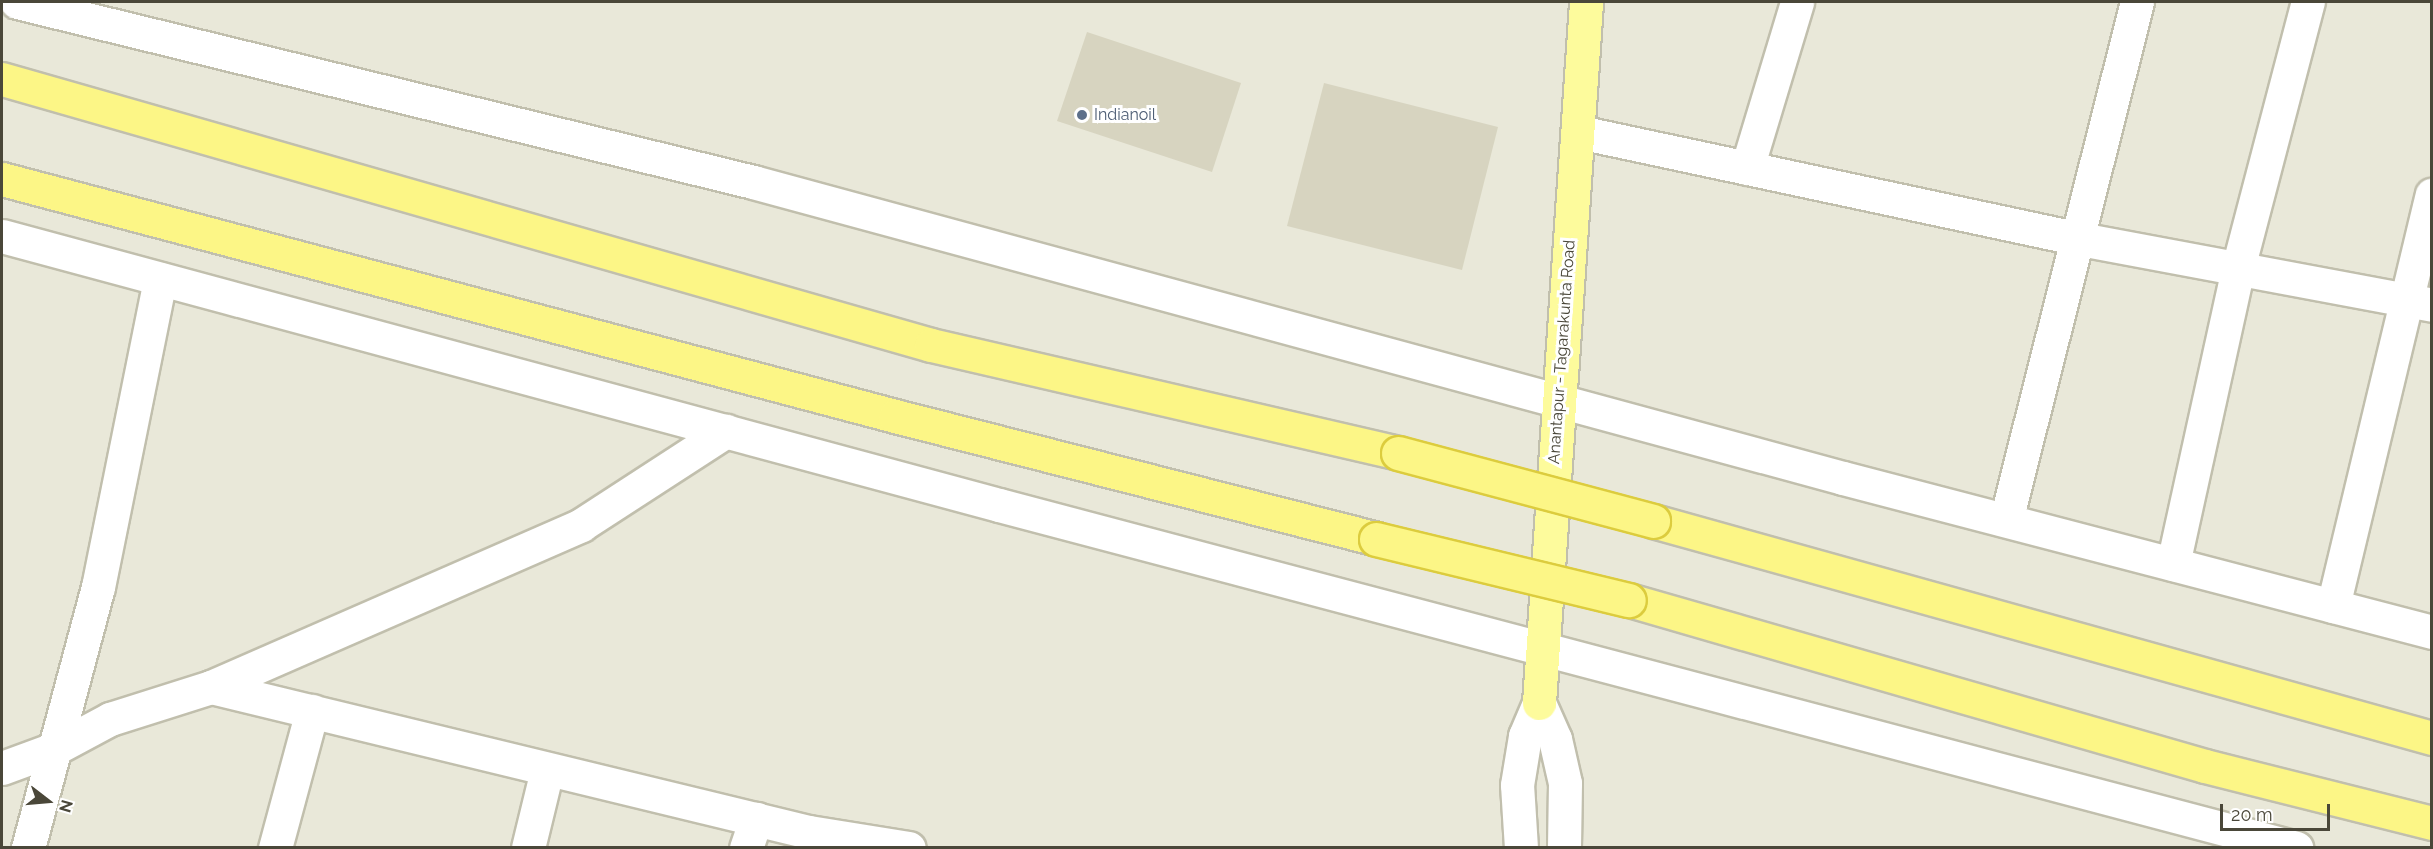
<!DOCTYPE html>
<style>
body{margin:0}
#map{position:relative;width:2433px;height:849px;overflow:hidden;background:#f5f5eb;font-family:Raleway,sans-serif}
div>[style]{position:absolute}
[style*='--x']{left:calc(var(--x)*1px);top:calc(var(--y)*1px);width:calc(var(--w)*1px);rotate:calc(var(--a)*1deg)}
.residential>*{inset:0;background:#e9e8d9}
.building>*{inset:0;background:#d7d4c0}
.roads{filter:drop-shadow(2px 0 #c1bfad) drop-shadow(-2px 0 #c1bfad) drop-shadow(0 2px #c1bfad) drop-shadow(0 -2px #c1bfad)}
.minor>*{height:33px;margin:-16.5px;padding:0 16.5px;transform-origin:16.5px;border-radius:16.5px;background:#fff}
.tertiary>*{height:33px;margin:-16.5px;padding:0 16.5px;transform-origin:16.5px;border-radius:16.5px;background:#fff}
.primary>*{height:33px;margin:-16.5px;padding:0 16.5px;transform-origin:16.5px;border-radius:16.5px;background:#fdfb9c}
.trunk>*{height:33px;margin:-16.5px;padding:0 16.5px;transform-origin:16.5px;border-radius:16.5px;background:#fcf686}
.bridges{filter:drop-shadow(2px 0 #dccc3e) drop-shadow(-2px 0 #dccc3e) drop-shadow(0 2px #dccc3e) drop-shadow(0 -2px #dccc3e)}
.trunk-bridge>*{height:33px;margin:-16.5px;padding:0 16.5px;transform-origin:16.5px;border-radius:16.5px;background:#fcf686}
.dots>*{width:16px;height:16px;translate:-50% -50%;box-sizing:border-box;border:3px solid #fff;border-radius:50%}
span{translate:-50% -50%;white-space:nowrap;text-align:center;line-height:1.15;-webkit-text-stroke:6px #fff;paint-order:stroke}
.service-label{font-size:16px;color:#4e5e75}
.left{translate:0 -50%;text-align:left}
.street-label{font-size:16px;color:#4a4739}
.frame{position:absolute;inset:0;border:3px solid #4a4739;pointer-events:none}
.north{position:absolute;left:18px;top:771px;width:60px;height:60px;-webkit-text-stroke:4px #fff;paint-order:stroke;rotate:106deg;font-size:16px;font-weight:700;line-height:24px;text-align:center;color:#4a4739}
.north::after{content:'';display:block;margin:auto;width:21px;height:27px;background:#4a4739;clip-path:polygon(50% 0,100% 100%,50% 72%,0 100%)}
.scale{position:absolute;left:2220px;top:804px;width:110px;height:27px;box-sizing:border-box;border:3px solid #4a4739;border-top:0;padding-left:8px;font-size:18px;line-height:21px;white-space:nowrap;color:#4a4739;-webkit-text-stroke:4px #fff;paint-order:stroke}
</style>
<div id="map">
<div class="residential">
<div style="clip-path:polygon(2px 2px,2431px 2px,2431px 847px,2px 848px)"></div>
</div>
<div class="building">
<div style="clip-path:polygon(1087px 32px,1241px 83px,1212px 172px,1057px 121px)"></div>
<div style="clip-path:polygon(1324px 83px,1498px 127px,1462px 270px,1287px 226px)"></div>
</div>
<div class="roads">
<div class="minor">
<div style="--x:1579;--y:132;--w:507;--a:12.06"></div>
<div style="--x:2075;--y:238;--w:363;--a:10.6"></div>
<div style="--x:1747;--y:168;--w:173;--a:-73.2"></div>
<div style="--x:2006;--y:520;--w:534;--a:-75.81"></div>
<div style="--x:2173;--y:564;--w:303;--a:-77.6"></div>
<div style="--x:2238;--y:268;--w:275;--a:-75.3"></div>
<div style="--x:2333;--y:606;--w:423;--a:-76.5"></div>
<div style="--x:211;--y:687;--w:615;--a:13.63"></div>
<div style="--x:809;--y:832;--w:101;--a:9.1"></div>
<div style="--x:2;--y:768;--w:55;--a:-20.1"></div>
<div style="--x:54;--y:749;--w:64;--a:-28.2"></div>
<div style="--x:110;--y:719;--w:106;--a:-17.6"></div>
<div style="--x:211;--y:687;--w:404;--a:-23.6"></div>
<div style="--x:581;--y:525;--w:173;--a:-33"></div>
<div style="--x:28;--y:848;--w:270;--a:-75"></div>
<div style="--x:98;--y:587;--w:314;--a:-78.6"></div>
<div style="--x:275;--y:848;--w:142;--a:-74.9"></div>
<div style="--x:528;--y:848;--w:80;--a:-76.3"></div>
<div style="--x:746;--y:848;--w:31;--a:-71"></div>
</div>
<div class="tertiary">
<div style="--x:17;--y:2;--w:758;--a:13.74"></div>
<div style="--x:753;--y:182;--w:1129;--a:15.19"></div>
<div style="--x:1843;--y:478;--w:609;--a:14.65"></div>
<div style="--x:2;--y:236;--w:1033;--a:15.1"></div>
<div style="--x:999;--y:505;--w:1342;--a:14.81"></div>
<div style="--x:1539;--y:703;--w:39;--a:66"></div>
<div style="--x:1555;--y:739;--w:45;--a:77.2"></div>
<div style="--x:1565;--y:783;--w:65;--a:90.9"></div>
<div style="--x:1521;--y:848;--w:63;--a:-93.6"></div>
<div style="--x:1517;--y:785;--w:50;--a:-80.7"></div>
<div style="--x:1525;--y:736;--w:36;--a:-67"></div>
</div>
<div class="primary">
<div style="--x:1539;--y:703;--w:703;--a:-86.16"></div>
</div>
<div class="trunk">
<div style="--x:2;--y:79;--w:966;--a:15.98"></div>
<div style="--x:931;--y:345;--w:479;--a:13"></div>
<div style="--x:2;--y:179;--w:924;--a:14.86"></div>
<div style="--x:895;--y:416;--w:496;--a:14.3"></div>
<div style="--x:1653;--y:521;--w:809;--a:15.57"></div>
<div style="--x:1629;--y:600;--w:599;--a:16.08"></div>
<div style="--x:2205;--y:766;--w:234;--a:14.1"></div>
</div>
</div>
<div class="bridges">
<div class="trunk-bridge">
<div style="--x:1398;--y:453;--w:264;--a:14.9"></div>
<div style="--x:1376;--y:539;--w:260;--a:13.6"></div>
</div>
</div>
<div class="dots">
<div style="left:1082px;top:115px;background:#5c6f8a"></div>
</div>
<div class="service-label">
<span class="left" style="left:1094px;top:115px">Indianoil</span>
</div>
<div class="street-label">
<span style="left:1562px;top:352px;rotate:-86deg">Anantapur - Tagarakunta Road</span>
</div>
<div class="frame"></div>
<div class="north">N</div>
<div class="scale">20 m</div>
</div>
